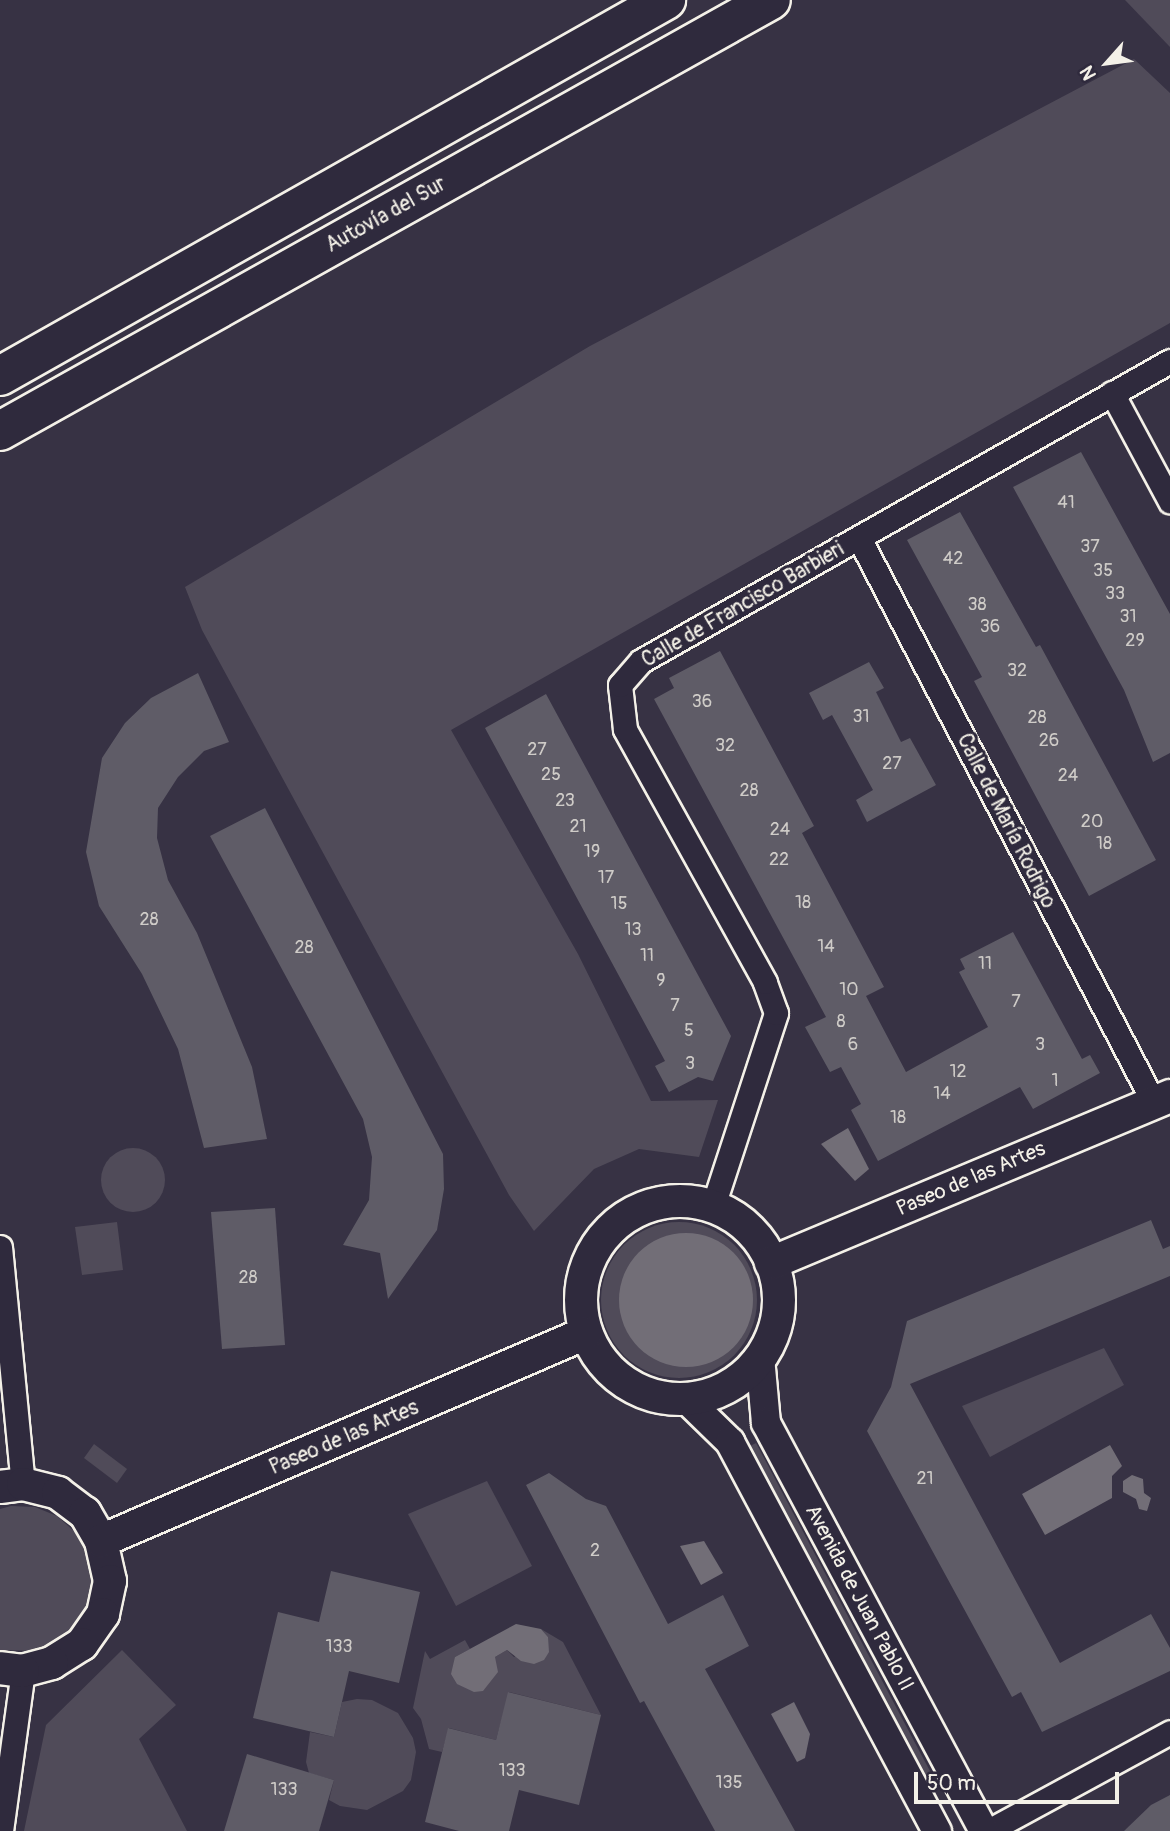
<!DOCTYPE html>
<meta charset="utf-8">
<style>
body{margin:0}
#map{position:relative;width:1170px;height:1831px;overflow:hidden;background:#373244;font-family:Pangolin,sans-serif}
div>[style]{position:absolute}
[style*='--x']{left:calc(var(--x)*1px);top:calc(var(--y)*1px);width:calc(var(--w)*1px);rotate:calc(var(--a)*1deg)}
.green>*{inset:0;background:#504b59}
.round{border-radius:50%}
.water>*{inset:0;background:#726e77}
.building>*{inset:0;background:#5f5c67}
.roads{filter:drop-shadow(2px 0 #f4f1e8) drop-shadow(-2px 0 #f4f1e8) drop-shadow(0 2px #f4f1e8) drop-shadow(0 -2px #f4f1e8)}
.minor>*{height:23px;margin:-11.5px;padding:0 11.5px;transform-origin:11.5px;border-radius:11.5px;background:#2f2a3d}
.tertiary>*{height:28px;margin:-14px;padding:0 14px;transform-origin:14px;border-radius:14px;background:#2f2a3d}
.secondary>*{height:32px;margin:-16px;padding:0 16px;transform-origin:16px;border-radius:16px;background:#2f2a3d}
.secondary>.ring{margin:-16px;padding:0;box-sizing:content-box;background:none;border:32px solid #2f2a3d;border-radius:50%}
.motorway>*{height:38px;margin:-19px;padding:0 19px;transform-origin:19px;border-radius:19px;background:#2f2a3d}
span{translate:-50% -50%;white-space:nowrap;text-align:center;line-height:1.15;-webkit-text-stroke:6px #2f2a3d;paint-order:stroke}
.number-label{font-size:18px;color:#cfccc8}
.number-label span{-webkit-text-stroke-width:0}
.street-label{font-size:21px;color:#f4f1e8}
.north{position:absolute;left:1072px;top:28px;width:70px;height:70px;-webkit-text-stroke:5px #2f2a3d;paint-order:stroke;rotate:242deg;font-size:19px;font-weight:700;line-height:28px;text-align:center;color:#f4f1e8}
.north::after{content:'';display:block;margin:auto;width:24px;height:32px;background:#f4f1e8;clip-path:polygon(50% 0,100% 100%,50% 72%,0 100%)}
.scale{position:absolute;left:914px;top:1772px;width:205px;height:32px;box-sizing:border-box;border:4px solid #f4f1e8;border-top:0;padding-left:9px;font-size:21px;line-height:24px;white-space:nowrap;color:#f4f1e8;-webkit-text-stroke:5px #2f2a3d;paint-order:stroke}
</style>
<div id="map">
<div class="green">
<div style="clip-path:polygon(1125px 0,1170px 0,1170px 47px)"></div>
<div style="clip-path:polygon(1134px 59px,1170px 93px,1170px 323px,451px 730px,578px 954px,651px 1101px,718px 1100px,699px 1157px,639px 1149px,594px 1169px,534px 1231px,509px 1195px,202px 630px,185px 587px,590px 346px)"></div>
<div class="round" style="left:101px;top:1148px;width:64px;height:64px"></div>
<div style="clip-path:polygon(117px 1222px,123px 1270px,82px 1275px,75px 1227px)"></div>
<div class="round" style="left:601px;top:1222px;width:156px;height:156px"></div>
<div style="clip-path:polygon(1104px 1348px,1124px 1385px,990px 1457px,962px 1406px)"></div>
<div style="clip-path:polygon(756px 1443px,931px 1773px,926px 1776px,750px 1446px)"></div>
<div style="clip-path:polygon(94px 1444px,127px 1469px,117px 1483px,84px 1458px)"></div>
<div style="clip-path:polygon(487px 1481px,532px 1566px,456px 1606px,408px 1514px)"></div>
<div style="clip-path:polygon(11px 1506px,35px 1507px,57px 1516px,75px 1532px,87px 1553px,93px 1576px,89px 1600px,79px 1623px,61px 1640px,39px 1651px,0 1650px,0 1509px)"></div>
<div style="clip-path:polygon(541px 1629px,563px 1642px,601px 1715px,509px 1692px,496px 1740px,449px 1728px,442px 1752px,429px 1749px,421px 1719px,413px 1708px,425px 1651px,430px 1659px,465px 1640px,470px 1649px,455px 1657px,495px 1657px,507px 1650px,514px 1657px,548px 1637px)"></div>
<div style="clip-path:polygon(122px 1650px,176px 1705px,139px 1739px,187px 1831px,24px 1831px,46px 1725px)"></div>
<div style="clip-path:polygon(357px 1699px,372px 1700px,398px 1713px,413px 1738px,416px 1752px,411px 1780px,403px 1791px,367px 1810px,340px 1806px,329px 1800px,334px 1780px,309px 1773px,306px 1762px,310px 1732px,334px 1737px,342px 1702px)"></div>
</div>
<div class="water">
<div style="clip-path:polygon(848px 1128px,869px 1169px,855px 1181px,821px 1144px)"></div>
<div class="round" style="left:619px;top:1233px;width:134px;height:134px"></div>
<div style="clip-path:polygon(1110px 1445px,1122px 1466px,1112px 1476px,1112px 1498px,1045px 1535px,1022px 1494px)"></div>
<div style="clip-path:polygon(1132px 1475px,1143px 1479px,1144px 1493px,1151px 1498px,1147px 1511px,1139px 1509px,1136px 1499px,1123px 1492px,1123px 1481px)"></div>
<div style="clip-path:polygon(704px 1541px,723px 1573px,701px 1585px,680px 1546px)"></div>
<div style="clip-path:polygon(516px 1624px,541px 1629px,548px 1637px,549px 1652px,544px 1660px,534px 1664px,521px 1661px,507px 1650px,495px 1657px,498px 1672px,483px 1691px,474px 1692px,457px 1684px,451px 1674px,455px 1657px)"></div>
<div style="clip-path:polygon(794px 1702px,810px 1734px,805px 1758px,797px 1762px,771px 1714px)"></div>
</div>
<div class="building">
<div style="clip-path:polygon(1081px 452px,1170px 614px,1170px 753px,1153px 762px,1124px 690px,1013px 487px)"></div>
<div style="clip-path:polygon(960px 512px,1036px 647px,1040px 645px,1156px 860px,1089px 896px,974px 681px,982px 677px,907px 540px)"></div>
<div style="clip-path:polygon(720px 651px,814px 826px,802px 833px,884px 987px,866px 996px,906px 1072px,988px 1027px,959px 972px,965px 969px,960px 959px,1013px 932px,1082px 1059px,1090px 1055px,1100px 1073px,1033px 1109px,1020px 1087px,878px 1161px,851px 1110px,861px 1104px,841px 1067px,830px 1072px,805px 1027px,826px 1017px,654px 699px,674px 688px,669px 678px)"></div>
<div style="clip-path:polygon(869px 662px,884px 688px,876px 692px,901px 742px,910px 738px,936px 785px,867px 822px,856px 800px,873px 790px,832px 715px,823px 720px,809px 693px)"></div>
<div style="clip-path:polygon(198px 673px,229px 742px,204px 751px,178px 777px,158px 808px,157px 838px,168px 880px,197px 933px,252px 1067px,267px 1139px,204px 1148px,178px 1049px,142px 974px,99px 906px,86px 852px,102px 758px,125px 723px,151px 698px)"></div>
<div style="clip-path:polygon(546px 694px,731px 1036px,713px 1081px,698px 1077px,669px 1092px,655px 1066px,665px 1061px,485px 728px)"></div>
<div style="clip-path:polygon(265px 808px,443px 1154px,444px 1189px,437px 1230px,388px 1299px,380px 1253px,343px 1245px,369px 1200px,372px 1157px,363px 1119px,210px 836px)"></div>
<div style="clip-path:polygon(275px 1208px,285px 1345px,222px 1349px,211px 1212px)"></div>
<div style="clip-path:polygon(1151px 1220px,1163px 1249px,1170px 1246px,1170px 1276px,910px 1384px,1060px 1663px,1151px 1614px,1170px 1648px,1170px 1671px,1042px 1732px,1021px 1692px,1012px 1697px,867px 1431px,891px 1387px,907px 1321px)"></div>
<div style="clip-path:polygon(549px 1473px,586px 1499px,606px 1506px,668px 1624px,723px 1595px,749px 1646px,705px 1669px,795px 1831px,715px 1831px,644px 1701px,640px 1703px,526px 1485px)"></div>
<div style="clip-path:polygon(331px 1571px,420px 1592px,399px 1683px,349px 1671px,334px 1737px,253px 1718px,278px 1612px,319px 1622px)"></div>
<div style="clip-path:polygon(508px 1692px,601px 1715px,579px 1805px,519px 1790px,509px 1831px,459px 1831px,425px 1822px,448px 1728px,496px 1740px)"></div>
<div style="clip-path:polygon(247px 1754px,334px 1780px,319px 1831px,224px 1831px)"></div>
<div style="clip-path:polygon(1170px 1795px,1170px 1831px,1124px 1831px,1151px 1805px)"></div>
</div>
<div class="roads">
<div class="minor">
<div style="--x:1112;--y:393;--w:123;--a:61.8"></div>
<div style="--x:859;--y:538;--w:637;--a:62.43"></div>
<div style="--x:713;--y:1206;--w:203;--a:-71.9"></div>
<div style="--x:776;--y:1013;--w:33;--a:-110"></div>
<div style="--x:765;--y:982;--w:289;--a:-119"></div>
<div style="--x:625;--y:729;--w:44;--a:-96.5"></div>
<div style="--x:620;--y:685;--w:32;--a:-49"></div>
<div style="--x:641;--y:661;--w:608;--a:-29.56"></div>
<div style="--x:0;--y:1247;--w:238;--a:84.5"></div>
<div style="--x:1;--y:1831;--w:162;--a:-82.2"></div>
<div style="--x:988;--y:1831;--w:207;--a:-28.5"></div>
</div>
<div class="tertiary">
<div style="--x:760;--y:1357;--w:66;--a:84.8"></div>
<div style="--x:766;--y:1423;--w:463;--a:61.9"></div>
<div style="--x:686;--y:1399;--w:62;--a:44.3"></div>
<div style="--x:730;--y:1442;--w:441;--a:62"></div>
</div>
<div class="secondary">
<div class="ring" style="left:581px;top:1201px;width:166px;height:166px"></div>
<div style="--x:771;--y:1263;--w:433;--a:-22.7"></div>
<div style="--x:0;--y:1487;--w:23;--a:-7"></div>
<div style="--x:23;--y:1484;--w:36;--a:14"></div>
<div style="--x:58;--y:1493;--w:34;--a:37"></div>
<div style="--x:85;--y:1513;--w:32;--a:60"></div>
<div style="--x:101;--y:1541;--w:41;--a:77.3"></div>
<div style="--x:110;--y:1581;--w:34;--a:102"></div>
<div style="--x:103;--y:1614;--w:37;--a:125"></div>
<div style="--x:82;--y:1644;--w:36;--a:148"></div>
<div style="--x:52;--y:1663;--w:30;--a:165"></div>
<div style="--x:23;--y:1671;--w:23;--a:-173"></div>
<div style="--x:101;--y:1541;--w:528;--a:-23.21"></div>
</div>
<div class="motorway">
<div style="--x:0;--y:376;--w:765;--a:-29.45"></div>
<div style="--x:0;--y:431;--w:883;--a:-29.21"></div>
</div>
</div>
<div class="number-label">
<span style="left:1066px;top:503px">41</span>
<span style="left:1090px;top:547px">37</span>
<span style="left:953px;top:559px">42</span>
<span style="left:1103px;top:571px">35</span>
<span style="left:1115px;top:594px">33</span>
<span style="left:977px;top:605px">38</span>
<span style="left:1128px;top:617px">31</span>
<span style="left:990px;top:627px">36</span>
<span style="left:1135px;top:641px">29</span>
<span style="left:1017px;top:671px">32</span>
<span style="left:702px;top:702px">36</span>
<span style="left:861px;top:717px">31</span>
<span style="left:1037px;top:718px">28</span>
<span style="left:1049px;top:741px">26</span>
<span style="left:725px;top:746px">32</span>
<span style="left:537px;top:750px">27</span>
<span style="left:892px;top:764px">27</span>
<span style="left:551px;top:775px">25</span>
<span style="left:1068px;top:776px">24</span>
<span style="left:749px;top:791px">28</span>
<span style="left:565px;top:801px">23</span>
<span style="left:1092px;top:822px">20</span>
<span style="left:578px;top:827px">21</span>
<span style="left:780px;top:830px">24</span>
<span style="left:1104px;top:844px">18</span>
<span style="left:592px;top:852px">19</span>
<span style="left:779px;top:860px">22</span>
<span style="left:606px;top:878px">17</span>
<span style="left:803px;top:903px">18</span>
<span style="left:619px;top:904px">15</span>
<span style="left:149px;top:920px">28</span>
<span style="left:633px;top:930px">13</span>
<span style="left:826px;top:947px">14</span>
<span style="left:304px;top:948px">28</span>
<span style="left:647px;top:956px">11</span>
<span style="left:985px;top:964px">11</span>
<span style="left:661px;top:981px">9</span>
<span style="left:849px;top:990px">10</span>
<span style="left:1016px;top:1002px">7</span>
<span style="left:675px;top:1006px">7</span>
<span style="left:841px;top:1022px">8</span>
<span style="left:689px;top:1031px">5</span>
<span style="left:853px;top:1045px">6</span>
<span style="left:1040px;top:1045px">3</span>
<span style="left:690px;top:1064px">3</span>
<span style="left:958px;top:1072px">12</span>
<span style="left:1055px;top:1081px">1</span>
<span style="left:942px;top:1094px">14</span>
<span style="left:898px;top:1118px">18</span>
<span style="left:248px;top:1278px">28</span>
<span style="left:925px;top:1479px">21</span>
<span style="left:595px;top:1551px">2</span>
<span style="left:339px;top:1647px">133</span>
<span style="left:512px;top:1771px">133</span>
<span style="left:729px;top:1783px">135</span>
<span style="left:284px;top:1790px">133</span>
</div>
<div class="street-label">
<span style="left:386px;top:215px;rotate:-29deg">Autovía del Sur</span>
<span style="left:743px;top:605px;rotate:-30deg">Calle de Francisco Barbieri</span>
<span style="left:1006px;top:821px;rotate:63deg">Calle de María Rodrigo</span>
<span style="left:971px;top:1179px;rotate:-23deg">Paseo de las Artes</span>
<span style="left:344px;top:1438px;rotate:-23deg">Paseo de las Artes</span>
<span style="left:859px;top:1598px;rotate:62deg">Avenida de Juan Pablo II</span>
</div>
<div class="north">N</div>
<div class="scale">50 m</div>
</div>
